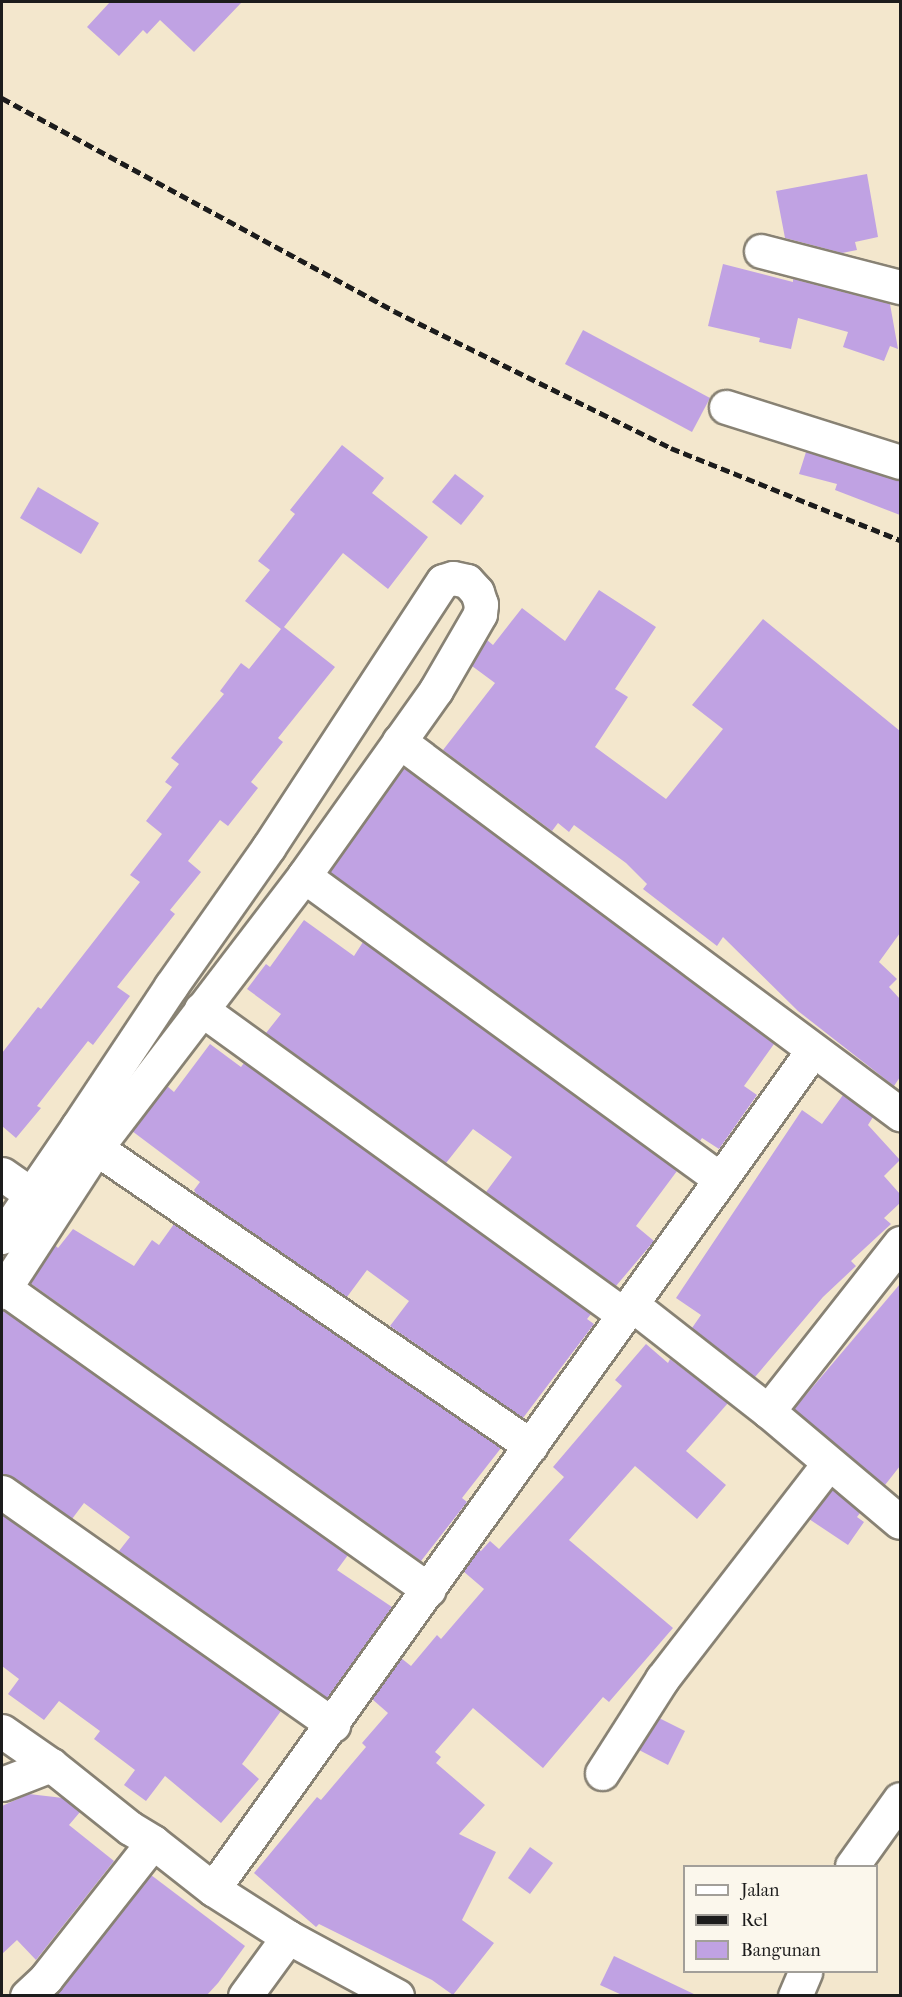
<!DOCTYPE html>
<style>
body{margin:0}
#map{position:relative;width:902px;height:1997px;overflow:hidden;background:#f3e7cd;font-family:"IM FELL French Canon",serif}
div>[style]{position:absolute}
[style*='--x']{left:calc(var(--x)*1px);top:calc(var(--y)*1px);width:calc(var(--w)*1px);rotate:calc(var(--a)*1deg)}
.building>*{inset:0;background:#c0a2e3}
.roads{filter:drop-shadow(2px 0 #888274) drop-shadow(-2px 0 #888274) drop-shadow(0 2px #888274) drop-shadow(0 -2px #888274)}
.street>*{height:33px;margin:-16.5px;padding:0 16.5px;transform-origin:16.5px;border-radius:16.5px;background:#fff}
.rail>*{height:4.5px;margin-top:-2.25px;transform-origin:0;background:repeating-linear-gradient(90deg,#1c1c1c 0 9px,transparent 0 13.5px)}
span{translate:-50% -50%;white-space:nowrap;text-align:center;line-height:1.15;-webkit-text-stroke:5px #fbf7ec;paint-order:stroke}
.frame{position:absolute;inset:0;border:3px solid #1c1c1c;pointer-events:none}
.legend{position:absolute;left:683px;top:1865px;width:195px;height:108px;box-sizing:border-box;background:#fbf7ec;border:2px solid #a29f99;margin:0;padding:8px 10px;list-style:none;font-size:18px;color:#1c1c1c}
.legend li{display:flex;align-items:center;gap:12px;height:30px}
.legend b{width:30px;border:2px solid #a29f99}
</style>
<div id="map">
<div class="building">
<div style="clip-path:polygon(110px 2px,242px 2px,194px 52px,160px 20px,147px 34px,143px 30px,119px 56px,87px 27px)"></div>
<div style="clip-path:polygon(867px 174px,878px 237px,855px 242px,857px 250px,842px 253px,785px 238px,776px 191px)"></div>
<div style="clip-path:polygon(723px 264px,793px 282px,793px 279px,890px 304px,898px 349px,890px 346px,884px 361px,843px 347px,848px 332px,798px 318px,791px 349px,759px 342px,760px 338px,708px 326px)"></div>
<div style="clip-path:polygon(583px 330px,710px 398px,692px 432px,565px 364px)"></div>
<div style="clip-path:polygon(342px 445px,384px 478px,372px 493px,428px 537px,388px 589px,343px 553px,284px 627px,335px 667px,278px 738px,283px 742px,251px 782px,258px 788px,228px 826px,220px 820px,188px 861px,201px 872px,170px 910px,175px 914px,117px 987px,130px 996px,93px 1045px,88px 1041px,37px 1106px,41px 1108px,16px 1138px,2px 1126px,2px 1053px,38px 1007px,41px 1009px,140px 882px,130px 875px,162px 834px,146px 821px,172px 787px,165px 782px,179px 764px,171px 758px,224px 694px,220px 691px,241px 663px,249px 669px,281px 629px,245px 601px,270px 570px,258px 561px,295px 514px,290px 510px)"></div>
<div style="clip-path:polygon(806px 452px,900px 480px,900px 515px,835px 490px,837px 484px,799px 474px)"></div>
<div style="clip-path:polygon(455px 474px,484px 496px,461px 525px,432px 502px)"></div>
<div style="clip-path:polygon(38px 487px,99px 523px,81px 554px,20px 518px)"></div>
<div style="clip-path:polygon(599px 590px,656px 627px,615px 689px,628px 697px,595px 747px,666px 799px,723px 729px,692px 705px,763px 619px,900px 731px,900px 933px,879px 962px,897px 979px,889px 987px,900px 999px,900px 1077px,894px 1086px,798px 1011px,723px 937px,717px 946px,643px 889px,647px 884px,626px 863px,574px 825px,569px 832px,558px 823px,552px 831px,443px 750px,495px 683px,472px 666px,487px 640px,493px 645px,522px 608px,565px 641px)"></div>
<div style="clip-path:polygon(404px 768px,774px 1044px,744px 1086px,757px 1095px,719px 1149px,702px 1138px,700px 1141px,330px 872px)"></div>
<div style="clip-path:polygon(304px 920px,354px 956px,363px 942px,677px 1171px,636px 1226px,654px 1241px,616px 1286px,486px 1192px,512px 1157px,473px 1129px,446px 1163px,266px 1033px,281px 1014px,247px 989px,266px 964px,270px 967px)"></div>
<div style="clip-path:polygon(210px 1044px,241px 1067px,244px 1063px,591px 1314px,587px 1319px,594px 1324px,523px 1418px,390px 1326px,409px 1301px,367px 1270px,347px 1297px,197px 1195px,194px 1190px,200px 1182px,132px 1131px,167px 1086px,174px 1092px)"></div>
<div style="clip-path:polygon(843px 1095px,873px 1117px,868px 1125px,900px 1160px,884px 1176px,900px 1194px,900px 1203px,884px 1218px,891px 1224px,851px 1261px,856px 1266px,823px 1297px,755px 1377px,692px 1328px,701px 1315px,676px 1298px,802px 1110px,822px 1124px)"></div>
<div style="clip-path:polygon(174px 1224px,501px 1448px,462px 1498px,467px 1502px,421px 1561px,30px 1283px,55px 1245px,58px 1248px,73px 1229px,134px 1266px,152px 1240px,159px 1245px)"></div>
<div style="clip-path:polygon(900px 1284px,900px 1466px,885px 1485px,794px 1409px)"></div>
<div style="clip-path:polygon(3px 1310px,348px 1555px,337px 1570px,392px 1607px,327px 1698px,119px 1551px,130px 1537px,84px 1503px,72px 1519px,13px 1477px,2px 1474px)"></div>
<div style="clip-path:polygon(646px 1344px,668px 1363px,670px 1359px,728px 1403px,686px 1451px,726px 1485px,697px 1519px,635px 1466px,569px 1540px,673px 1628px,609px 1702px,603px 1697px,543px 1768px,473px 1708px,435px 1752px,441px 1757px,436px 1763px,485px 1805px,459px 1834px,496px 1852px,462px 1920px,494px 1943px,453px 1995px,432px 1980px,319px 1924px,316px 1927px,254px 1873px,317px 1797px,321px 1800px,366px 1747px,362px 1743px,388px 1713px,372px 1699px,401px 1658px,411px 1666px,437px 1635px,441px 1639px,484px 1589px,463px 1571px,479px 1550px,481px 1551px,490px 1541px,499px 1549px,564px 1477px,553px 1467px,622px 1386px,615px 1380px)"></div>
<div style="clip-path:polygon(832px 1489px,860px 1513px,857px 1517px,864px 1522px,848px 1545px,809px 1519px)"></div>
<div style="clip-path:polygon(2px 1515px,281px 1711px,242px 1764px,259px 1779px,221px 1823px,165px 1776px,146px 1801px,124px 1785px,135px 1770px,94px 1739px,100px 1731px,59px 1701px,44px 1720px,8px 1694px,19px 1679px,2px 1666px)"></div>
<div style="clip-path:polygon(659px 1718px,685px 1731px,668px 1765px,639px 1750px)"></div>
<div style="clip-path:polygon(29px 1794px,63px 1798px,80px 1812px,69px 1825px,114px 1861px,36px 1960px,17px 1940px,2px 1954px,2px 1806px)"></div>
<div style="clip-path:polygon(530px 1847px,553px 1863px,530px 1894px,508px 1878px)"></div>
<div style="clip-path:polygon(151px 1875px,245px 1946px,218px 1983px,207px 1995px,55px 1995px)"></div>
<div style="clip-path:polygon(614px 1956px,696px 1995px,622px 1995px,600px 1985px)"></div>
</div>
<div class="roads">
<div class="street">
<div style="--x:761;--y:251;--w:144;--a:14.5"></div>
<div style="--x:726;--y:407;--w:182;--a:17.5"></div>
<div style="--x:399;--y:741;--w:625;--a:36.67"></div>
<div style="--x:304;--y:876;--w:515;--a:36.07"></div>
<div style="--x:201;--y:1009;--w:522;--a:35.88"></div>
<div style="--x:96;--y:1148;--w:527;--a:34.41"></div>
<div style="--x:2;--y:1174;--w:35;--a:35"></div>
<div style="--x:2;--y:1237;--w:135;--a:-55.6"></div>
<div style="--x:78;--y:1126;--w:168;--a:-56.4"></div>
<div style="--x:171;--y:986;--w:169;--a:-54.9"></div>
<div style="--x:268;--y:848;--w:319;--a:-56.8"></div>
<div style="--x:443;--y:581;--w:10;--a:-17"></div>
<div style="--x:453;--y:578;--w:14;--a:12"></div>
<div style="--x:467;--y:581;--w:15;--a:48"></div>
<div style="--x:477;--y:592;--w:13;--a:72"></div>
<div style="--x:481;--y:604;--w:10;--a:96"></div>
<div style="--x:480;--y:614;--w:88;--a:120.1"></div>
<div style="--x:436;--y:690;--w:228;--a:125.4"></div>
<div style="--x:304;--y:876;--w:342;--a:127.4"></div>
<div style="--x:96;--y:1148;--w:172;--a:123.1"></div>
<div style="--x:4;--y:1288;--w:521;--a:35.4"></div>
<div style="--x:631;--y:1304;--w:174;--a:38"></div>
<div style="--x:768;--y:1411;--w:172;--a:40.1"></div>
<div style="--x:768;--y:1411;--w:214;--a:-51.8"></div>
<div style="--x:2;--y:1492;--w:405;--a:35.1"></div>
<div style="--x:2;--y:1731;--w:60;--a:34.8"></div>
<div style="--x:51;--y:1765;--w:101;--a:38.6"></div>
<div style="--x:130;--y:1828;--w:27;--a:31"></div>
<div style="--x:153;--y:1842;--w:76;--a:38.1"></div>
<div style="--x:213;--y:1889;--w:89;--a:32.6"></div>
<div style="--x:288;--y:1937;--w:124;--a:28.4"></div>
<div style="--x:602;--y:1773;--w:112;--a:-57.4"></div>
<div style="--x:662;--y:1679;--w:272;--a:-52.3"></div>
<div style="--x:2;--y:1784;--w:53;--a:-21.2"></div>
<div style="--x:852;--y:1866;--w:82;--a:-54.4"></div>
<div style="--x:213;--y:1889;--w:1031;--a:-54.43"></div>
<div style="--x:27;--y:1996;--w:26;--a:-43"></div>
<div style="--x:46;--y:1978;--w:173;--a:-51.8"></div>
<div style="--x:245;--y:1996;--w:73;--a:-53.9"></div>
<div style="--x:795;--y:1996;--w:26;--a:-67"></div>
</div>
</div>
<div class="rail">
<div style="--x:2;--y:98;--w:446;--a:28.5"></div>
<div style="--x:394;--y:311;--w:309;--a:26.3"></div>
<div style="--x:671;--y:448;--w:247;--a:21.9"></div>
</div>
<div class="frame"></div>
<ul class="legend">
<li><b style="height:8px;background:#fff"></b>Jalan</li>
<li><b style="height:8px;background:#1c1c1c"></b>Rel</li>
<li><b style="height:16px;background:#c0a2e3"></b>Bangunan</li>
</ul>
</div>
